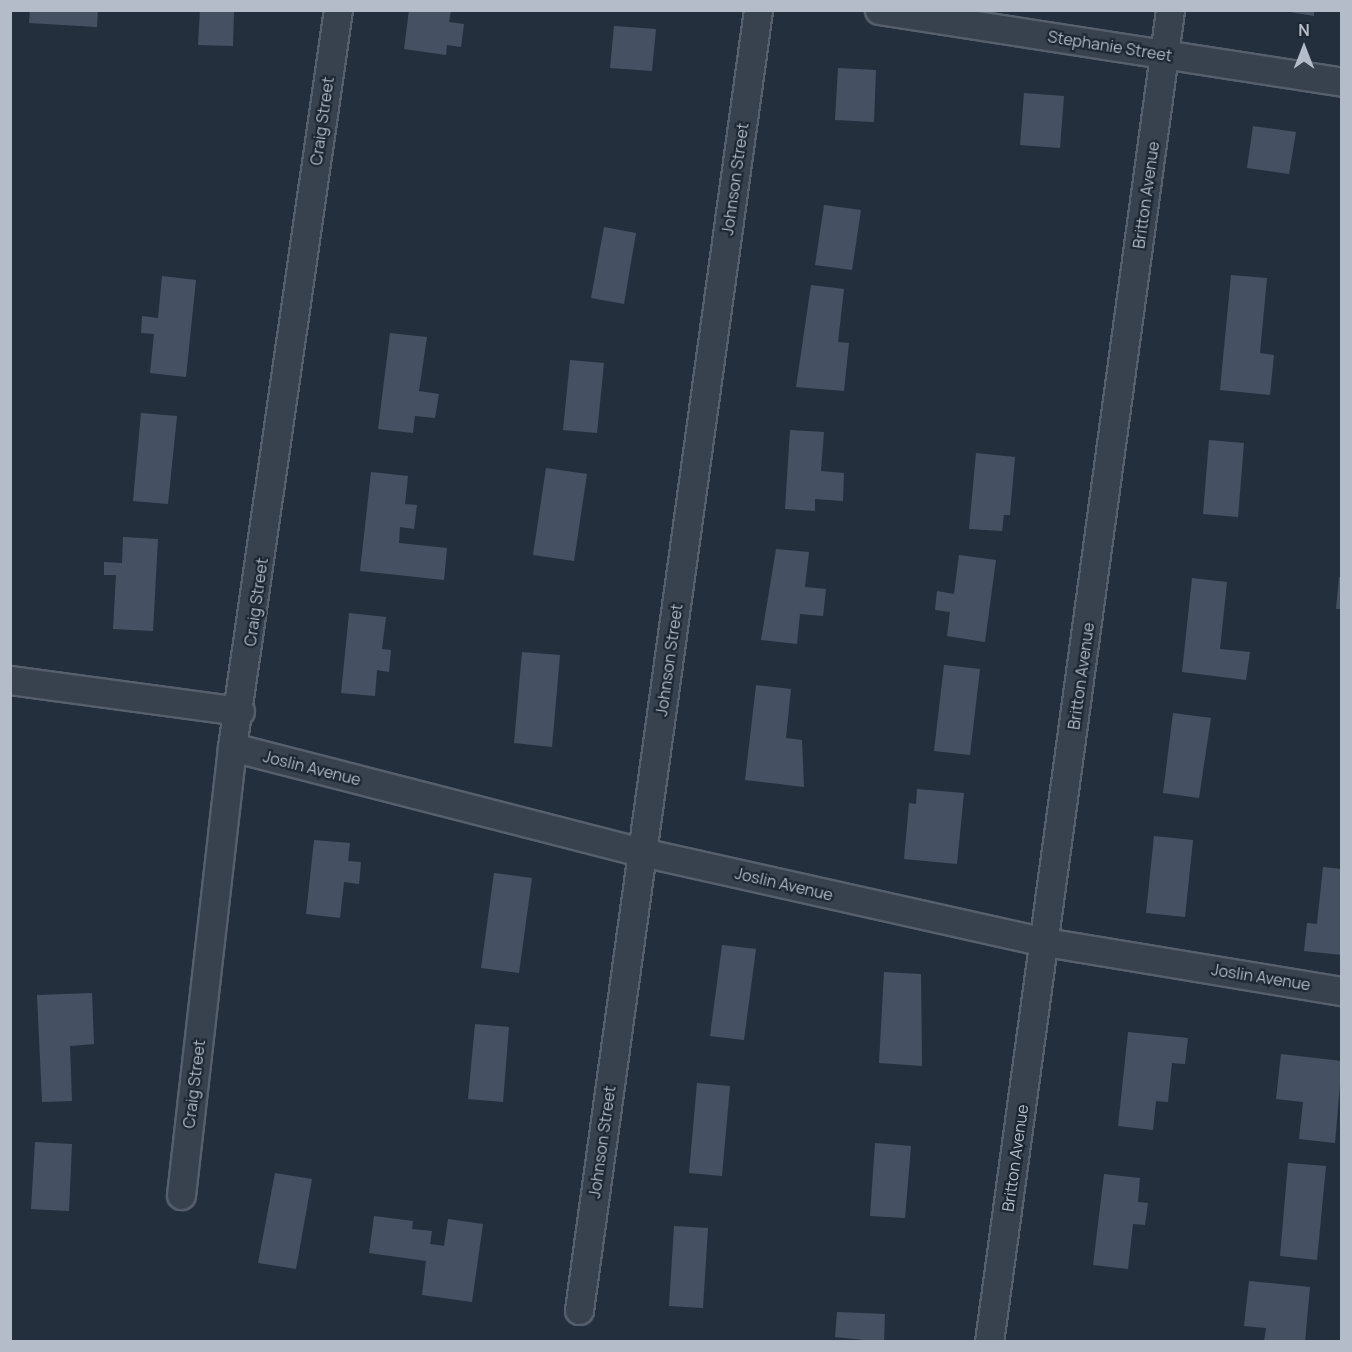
<!DOCTYPE html>
<style>
body{margin:0}
#map{position:relative;width:1352px;height:1352px;overflow:hidden;background:#242f3e;font-family:Manrope,sans-serif}
div>[style]{position:absolute}
[style*='--x']{left:calc(var(--x)*1px);top:calc(var(--y)*1px);width:calc(var(--w)*1px);rotate:calc(var(--a)*1deg)}
.building>*{inset:0;background:#455162}
.roads{filter:drop-shadow(2px 0 #565f6c) drop-shadow(-2px 0 #565f6c) drop-shadow(0 2px #565f6c) drop-shadow(0 -2px #565f6c)}
.minor>*{height:27px;margin:-13.5px;padding:0 13.5px;transform-origin:13.5px;border-radius:13.5px;background:#38414e}
span{translate:-50% -50%;white-space:nowrap;text-align:center;line-height:1.15;-webkit-text-stroke:4.5px #1d2633;paint-order:stroke}
.street-label{font-size:16px;color:#b4bcc9}
.frame{position:absolute;inset:0;border:12px solid #b4bcc9;pointer-events:none}
.north{position:absolute;left:1274px;top:18px;width:60px;height:60px;-webkit-text-stroke:4px #1d2633;paint-order:stroke;rotate:0deg;font-size:16px;font-weight:700;line-height:24px;text-align:center;color:#b4bcc9}
.north::after{content:'';display:block;margin:auto;width:21px;height:27px;background:#b4bcc9;clip-path:polygon(50% 0,100% 100%,50% 72%,0 100%)}
</style>
<div id="map">
<div class="building">
<div style="clip-path:polygon(30px 10px,98px 10px,97px 27px,29px 23px)"></div>
<div style="clip-path:polygon(200px 10px,234px 10px,233px 46px,198px 45px)"></div>
<div style="clip-path:polygon(409px 10px,451px 10px,449px 22px,464px 24px,461px 47px,447px 45px,446px 55px,404px 49px)"></div>
<div style="clip-path:polygon(1278px 10px,1314px 10px,1314px 16px)"></div>
<div style="clip-path:polygon(614px 26px,656px 29px,652px 71px,610px 68px)"></div>
<div style="clip-path:polygon(838px 68px,876px 70px,874px 122px,835px 120px)"></div>
<div style="clip-path:polygon(1024px 93px,1064px 96px,1060px 148px,1020px 145px)"></div>
<div style="clip-path:polygon(1253px 126px,1296px 132px,1289px 174px,1247px 168px)"></div>
<div style="clip-path:polygon(824px 205px,861px 210px,852px 270px,815px 265px)"></div>
<div style="clip-path:polygon(604px 227px,636px 233px,624px 304px,591px 298px)"></div>
<div style="clip-path:polygon(1231px 275px,1267px 278px,1260px 353px,1274px 355px,1270px 395px,1220px 390px)"></div>
<div style="clip-path:polygon(162px 276px,196px 280px,186px 377px,150px 373px,154px 334px,141px 333px,142px 316px,158px 318px)"></div>
<div style="clip-path:polygon(811px 285px,844px 289px,838px 342px,849px 343px,844px 391px,796px 387px)"></div>
<div style="clip-path:polygon(390px 333px,427px 337px,419px 391px,439px 394px,435px 418px,415px 416px,413px 433px,378px 429px)"></div>
<div style="clip-path:polygon(570px 360px,604px 363px,597px 433px,563px 430px)"></div>
<div style="clip-path:polygon(141px 413px,177px 416px,168px 504px,133px 501px)"></div>
<div style="clip-path:polygon(790px 430px,824px 432px,821px 471px,844px 473px,843px 501px,815px 499px,815px 511px,785px 509px)"></div>
<div style="clip-path:polygon(1209px 440px,1244px 443px,1238px 517px,1203px 514px)"></div>
<div style="clip-path:polygon(976px 453px,1015px 457px,1010px 515px,1004px 515px,1002px 531px,969px 529px)"></div>
<div style="clip-path:polygon(546px 468px,587px 474px,574px 561px,533px 555px)"></div>
<div style="clip-path:polygon(371px 472px,408px 476px,405px 504px,417px 505px,414px 529px,400px 527px,399px 543px,447px 548px,444px 580px,360px 571px)"></div>
<div style="clip-path:polygon(123px 537px,158px 539px,153px 631px,113px 629px,116px 575px,104px 575px,104px 562px,122px 563px)"></div>
<div style="clip-path:polygon(776px 549px,809px 552px,805px 587px,826px 589px,823px 616px,800px 614px,797px 644px,761px 640px)"></div>
<div style="clip-path:polygon(959px 555px,996px 560px,985px 642px,947px 636px,950px 612px,935px 610px,937px 591px,954px 594px)"></div>
<div style="clip-path:polygon(1339px 577px,1342px 577px,1342px 609px,1336px 609px)"></div>
<div style="clip-path:polygon(1192px 578px,1227px 582px,1220px 649px,1250px 652px,1246px 680px,1182px 672px)"></div>
<div style="clip-path:polygon(349px 613px,386px 617px,382px 649px,391px 650px,389px 672px,377px 670px,375px 696px,341px 693px)"></div>
<div style="clip-path:polygon(522px 652px,560px 655px,552px 747px,514px 743px)"></div>
<div style="clip-path:polygon(944px 665px,980px 669px,970px 755px,934px 751px)"></div>
<div style="clip-path:polygon(756px 685px,791px 689px,786px 738px,802px 740px,804px 787px,745px 780px)"></div>
<div style="clip-path:polygon(1173px 713px,1211px 718px,1199px 798px,1163px 793px)"></div>
<div style="clip-path:polygon(917px 789px,964px 793px,957px 864px,904px 859px,909px 803px,916px 804px)"></div>
<div style="clip-path:polygon(1154px 836px,1193px 840px,1185px 917px,1146px 913px)"></div>
<div style="clip-path:polygon(314px 840px,350px 843px,348px 861px,361px 862px,359px 884px,344px 882px,340px 918px,306px 914px)"></div>
<div style="clip-path:polygon(1323px 867px,1342px 869px,1342px 955px,1304px 951px,1307px 923px,1317px 924px)"></div>
<div style="clip-path:polygon(494px 873px,532px 878px,519px 973px,481px 968px)"></div>
<div style="clip-path:polygon(722px 945px,756px 949px,744px 1040px,710px 1036px)"></div>
<div style="clip-path:polygon(884px 972px,921px 974px,922px 1066px,879px 1063px)"></div>
<div style="clip-path:polygon(92px 993px,94px 1044px,70px 1046px,72px 1101px,42px 1102px,37px 995px)"></div>
<div style="clip-path:polygon(475px 1024px,509px 1027px,503px 1102px,468px 1099px)"></div>
<div style="clip-path:polygon(1128px 1032px,1188px 1038px,1185px 1064px,1172px 1063px,1168px 1102px,1156px 1101px,1153px 1130px,1118px 1126px)"></div>
<div style="clip-path:polygon(1281px 1054px,1342px 1061px,1335px 1143px,1299px 1139px,1303px 1102px,1276px 1099px)"></div>
<div style="clip-path:polygon(697px 1083px,730px 1086px,722px 1176px,689px 1173px)"></div>
<div style="clip-path:polygon(35px 1142px,72px 1144px,69px 1211px,31px 1209px)"></div>
<div style="clip-path:polygon(875px 1143px,911px 1146px,905px 1218px,870px 1216px)"></div>
<div style="clip-path:polygon(1288px 1163px,1326px 1166px,1317px 1260px,1280px 1256px)"></div>
<div style="clip-path:polygon(275px 1173px,312px 1179px,296px 1269px,258px 1263px)"></div>
<div style="clip-path:polygon(1104px 1174px,1140px 1178px,1138px 1202px,1148px 1203px,1145px 1225px,1133px 1224px,1128px 1269px,1093px 1265px)"></div>
<div style="clip-path:polygon(374px 1216px,413px 1221px,412px 1229px,432px 1231px,430px 1244px,444px 1246px,448px 1219px,483px 1224px,472px 1302px,422px 1295px,426px 1261px,369px 1253px)"></div>
<div style="clip-path:polygon(674px 1226px,708px 1228px,703px 1308px,669px 1306px)"></div>
<div style="clip-path:polygon(1249px 1281px,1310px 1287px,1305px 1342px,1264px 1342px,1266px 1328px,1244px 1326px)"></div>
<div style="clip-path:polygon(837px 1312px,885px 1314px,884px 1342px,835px 1337px)"></div>
</div>
<div class="roads">
<div class="minor">
<div style="--x:879;--y:10;--w:469;--a:8.8"></div>
<div style="--x:10;--y:680;--w:232;--a:7.7"></div>
<div style="--x:232;--y:747;--w:423;--a:14.4"></div>
<div style="--x:642;--y:852;--w:413;--a:12.6"></div>
<div style="--x:1045;--y:942;--w:301;--a:9.4"></div>
<div style="--x:181;--y:1195;--w:451;--a:-83.5"></div>
<div style="--x:232;--y:747;--w:745;--a:-81.82"></div>
<div style="--x:579;--y:1310;--w:1312;--a:-82.16"></div>
<div style="--x:989;--y:1342;--w:1344;--a:-82.26"></div>
</div>
</div>
<div class="street-label">
<span style="left:1110px;top:46px;rotate:9deg">Stephanie Street</span>
<span style="left:322px;top:121px;rotate:-82deg">Craig Street</span>
<span style="left:735px;top:179px;rotate:-82deg">Johnson Street</span>
<span style="left:1146px;top:195px;rotate:-82deg">Britton Avenue</span>
<span style="left:256px;top:602px;rotate:-82deg">Craig Street</span>
<span style="left:669px;top:660px;rotate:-82deg">Johnson Street</span>
<span style="left:1081px;top:676px;rotate:-82deg">Britton Avenue</span>
<span style="left:312px;top:768px;rotate:14deg">Joslin Avenue</span>
<span style="left:784px;top:884px;rotate:13deg">Joslin Avenue</span>
<span style="left:1261px;top:977px;rotate:9deg">Joslin Avenue</span>
<span style="left:194px;top:1084px;rotate:-83deg">Craig Street</span>
<span style="left:602px;top:1142px;rotate:-82deg">Johnson Street</span>
<span style="left:1015px;top:1158px;rotate:-82deg">Britton Avenue</span>
</div>
<div class="frame"></div>
<div class="north">N</div>
</div>
